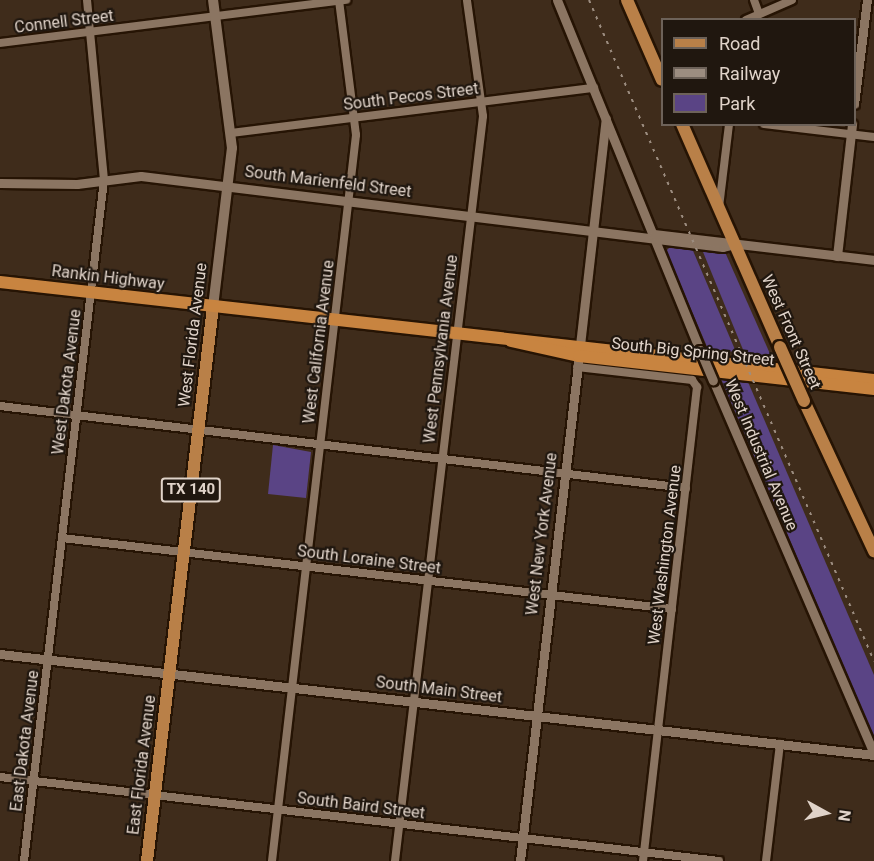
<!DOCTYPE html>
<style>
body{margin:0}
#map{position:relative;width:874px;height:861px;overflow:hidden;background:#3f2c1b;font-family:Roboto,sans-serif}
div>[style]{position:absolute}
[style*='--x']{left:calc(var(--x)*1px);top:calc(var(--y)*1px);width:calc(var(--w)*1px);rotate:calc(var(--a)*1deg)}
.green>*{inset:0;background:#5a4485}
.roads{filter:drop-shadow(2px 0 #261404) drop-shadow(-2px 0 #261404) drop-shadow(0 2px #261404) drop-shadow(0 -2px #261404)}
.minor>*{height:8px;margin:-4px;padding:0 4px;transform-origin:4px;border-radius:4px;background:#8b7562}
.tertiary>*{height:9px;margin:-4.5px;padding:0 4.5px;transform-origin:4.5px;border-radius:4.5px;background:#8b7562}
.secondary>*{height:10px;margin:-5px;padding:0 5px;transform-origin:5px;border-radius:5px;background:#8b7562}
.primary>*{height:12px;margin:-6px;padding:0 6px;transform-origin:6px;border-radius:6px;background:#b98048}
.trunk>*{height:12px;margin:-6px;padding:0 6px;transform-origin:6px;border-radius:6px;background:#c88440}
.rail>*{height:2px;margin-top:-1px;transform-origin:0;background:repeating-linear-gradient(90deg,#9c8d80 0 3px,transparent 0 9px)}
.bridges{filter:drop-shadow(2px 0 #261404) drop-shadow(-2px 0 #261404) drop-shadow(0 2px #261404) drop-shadow(0 -2px #261404)}
.tertiary-bridge>*{height:9px;margin:-4.5px;padding:0 4.5px;transform-origin:4.5px;border-radius:4.5px;background:#8b7562}
.primary-bridge>*{height:12px;margin:-6px;padding:0 6px;transform-origin:6px;border-radius:6px;background:#b98048}
span{translate:-50% -50%;white-space:nowrap;text-align:center;line-height:1.15;-webkit-text-stroke:4.5px #20170f;paint-order:stroke}
.shield-label span{padding:2px 4px;background:#20170f;border:2px solid;border-radius:4px;-webkit-text-stroke-width:0}
.shield-label{font-size:15px;color:#e0d3c9;font-weight:700}
.street-label{font-size:16px;color:#e0d3c9}
.legend{position:absolute;left:661px;top:18px;width:195px;height:108px;box-sizing:border-box;background:#20170f;border:2px solid #6d6259;margin:0;padding:8px 10px;list-style:none;font-size:18px;color:#e0d3c9}
.legend li{display:flex;align-items:center;gap:12px;height:30px}
.legend b{width:30px;border:2px solid #6d6259}
.north{position:absolute;left:796px;top:783px;width:60px;height:60px;-webkit-text-stroke:4px #20170f;paint-order:stroke;rotate:98deg;font-size:16px;font-weight:700;line-height:24px;text-align:center;color:#e0d3c9}
.north::after{content:'';display:block;margin:auto;width:21px;height:27px;background:#e0d3c9;clip-path:polygon(50% 0,100% 100%,50% 72%,0 100%)}
</style>
<div id="map">
<div class="green">
<div style="clip-path:polygon(672px 245px,691px 246px,736px 352px,708px 349px,666px 251px)"></div>
<div style="clip-path:polygon(701px 247px,725px 252px,771px 356px,744px 352px)"></div>
<div style="clip-path:polygon(721px 379px,748px 382px,874px 675px,874px 737px)"></div>
<div style="clip-path:polygon(273px 445px,311px 452px,306px 498px,268px 494px)"></div>
</div>
<div class="roads">
<div class="minor">
<div style="--x:754;--y:0;--w:15;--a:70"></div>
<div style="--x:746;--y:20;--w:50;--a:-23.5"></div>
<div style="--x:0;--y:43;--w:349;--a:-7.1"></div>
<div style="--x:764;--y:124;--w:111;--a:6.7"></div>
<div style="--x:231;--y:133;--w:366;--a:-7.1"></div>
<div style="--x:719;--y:207;--w:84;--a:-83.1"></div>
<div style="--x:577;--y:367;--w:116;--a:6.4"></div>
<div style="--x:692;--y:380;--w:9;--a:54"></div>
<div style="--x:697;--y:387;--w:477;--a:96.5"></div>
<div style="--x:0;--y:406;--w:691;--a:6.82"></div>
<div style="--x:62;--y:538;--w:614;--a:6.64"></div>
<div style="--x:0;--y:777;--w:724;--a:6.66"></div>
<div style="--x:24;--y:861;--w:686;--a:-83.3"></div>
<div style="--x:104;--y:180;--w:181;--a:-95.4"></div>
<div style="--x:272;--y:861;--w:731;--a:-83.4"></div>
<div style="--x:356;--y:135;--w:136;--a:-97.2"></div>
<div style="--x:395;--y:861;--w:750;--a:-83.26"></div>
<div style="--x:483;--y:116;--w:117;--a:-97.9"></div>
<div style="--x:766;--y:861;--w:118;--a:-83.2"></div>
</div>
<div class="tertiary">
<div style="--x:557;--y:0;--w:378;--a:67.8"></div>
<div style="--x:854;--y:104;--w:105;--a:-82.9"></div>
<div style="--x:0;--y:183;--w:77;--a:0.7"></div>
<div style="--x:77;--y:184;--w:64;--a:-7.1"></div>
<div style="--x:141;--y:176;--w:586;--a:6.96"></div>
<div style="--x:723;--y:247;--w:12;--a:-14"></div>
<div style="--x:654;--y:234;--w:222;--a:6.7"></div>
<div style="--x:837;--y:256;--w:133;--a:-83.5"></div>
<div style="--x:580;--y:345;--w:228;--a:-83.5"></div>
<div style="--x:713;--y:380;--w:407;--a:66.7"></div>
<div style="--x:0;--y:654;--w:880;--a:6.59"></div>
<div style="--x:520;--y:861;--w:508;--a:-83.34"></div>
</div>
<div class="secondary">
<div style="--x:213;--y:307;--w:160;--a:-83.2"></div>
<div style="--x:232;--y:148;--w:149;--a:-97.3"></div>
</div>
<div class="primary">
<div style="--x:627;--y:0;--w:87;--a:66.4"></div>
<div style="--x:682;--y:124;--w:244;--a:66.3"></div>
<div style="--x:804;--y:401;--w:166;--a:65"></div>
<div style="--x:147;--y:861;--w:558;--a:-83.21"></div>
</div>
<div class="trunk">
<div style="--x:0;--y:282;--w:879;--a:6.4"></div>
<div style="--x:511;--y:341;--w:70;--a:12.4"></div>
<div style="--x:579;--y:356;--w:297;--a:6.4"></div>
</div>
</div>
<div class="rail">
<div style="--x:589;--y:0;--w:720;--a:66.68"></div>
</div>
<div class="bridges">
<div class="tertiary-bridge">
<div style="--x:700;--y:350;--w:33;--a:67"></div>
</div>
<div class="primary-bridge">
<div style="--x:780;--y:347;--w:59;--a:66"></div>
</div>
</div>
<div class="shield-label">
<span style="left:191px;top:490px">TX 140</span>
</div>
<div class="street-label">
<span style="left:64px;top:22px;rotate:-7deg">Connell Street</span>
<span style="left:411px;top:97px;rotate:-7deg">South Pecos Street</span>
<span style="left:328px;top:182px;rotate:7deg">South Marienfeld Street</span>
<span style="left:108px;top:278px;rotate:7deg">Rankin Highway</span>
<span style="left:791px;top:332px;rotate:66deg">West Front Street</span>
<span style="left:193px;top:335px;rotate:-83deg">West Florida Avenue</span>
<span style="left:319px;top:342px;rotate:-83deg">West California Avenue</span>
<span style="left:441px;top:349px;rotate:-83deg">West Pennsylvania Avenue</span>
<span style="left:693px;top:352px;rotate:6deg">South Big Spring Street</span>
<span style="left:67px;top:382px;rotate:-83deg">West Dakota Avenue</span>
<span style="left:761px;top:455px;rotate:67deg">West Industrial Avenue</span>
<span style="left:542px;top:534px;rotate:-83deg">West New York Avenue</span>
<span style="left:665px;top:555px;rotate:-83deg">West Washington Avenue</span>
<span style="left:369px;top:560px;rotate:7deg">South Loraine Street</span>
<span style="left:439px;top:690px;rotate:7deg">South Main Street</span>
<span style="left:25px;top:741px;rotate:-83deg">East Dakota Avenue</span>
<span style="left:142px;top:765px;rotate:-83deg">East Florida Avenue</span>
<span style="left:361px;top:806px;rotate:7deg">South Baird Street</span>
</div>
<ul class="legend">
<li><b style="height:8px;background:#b98048"></b>Road</li>
<li><b style="height:8px;background:#9c8d80"></b>Railway</li>
<li><b style="height:16px;background:#5a4485"></b>Park</li>
</ul>
<div class="north">N</div>
</div>
